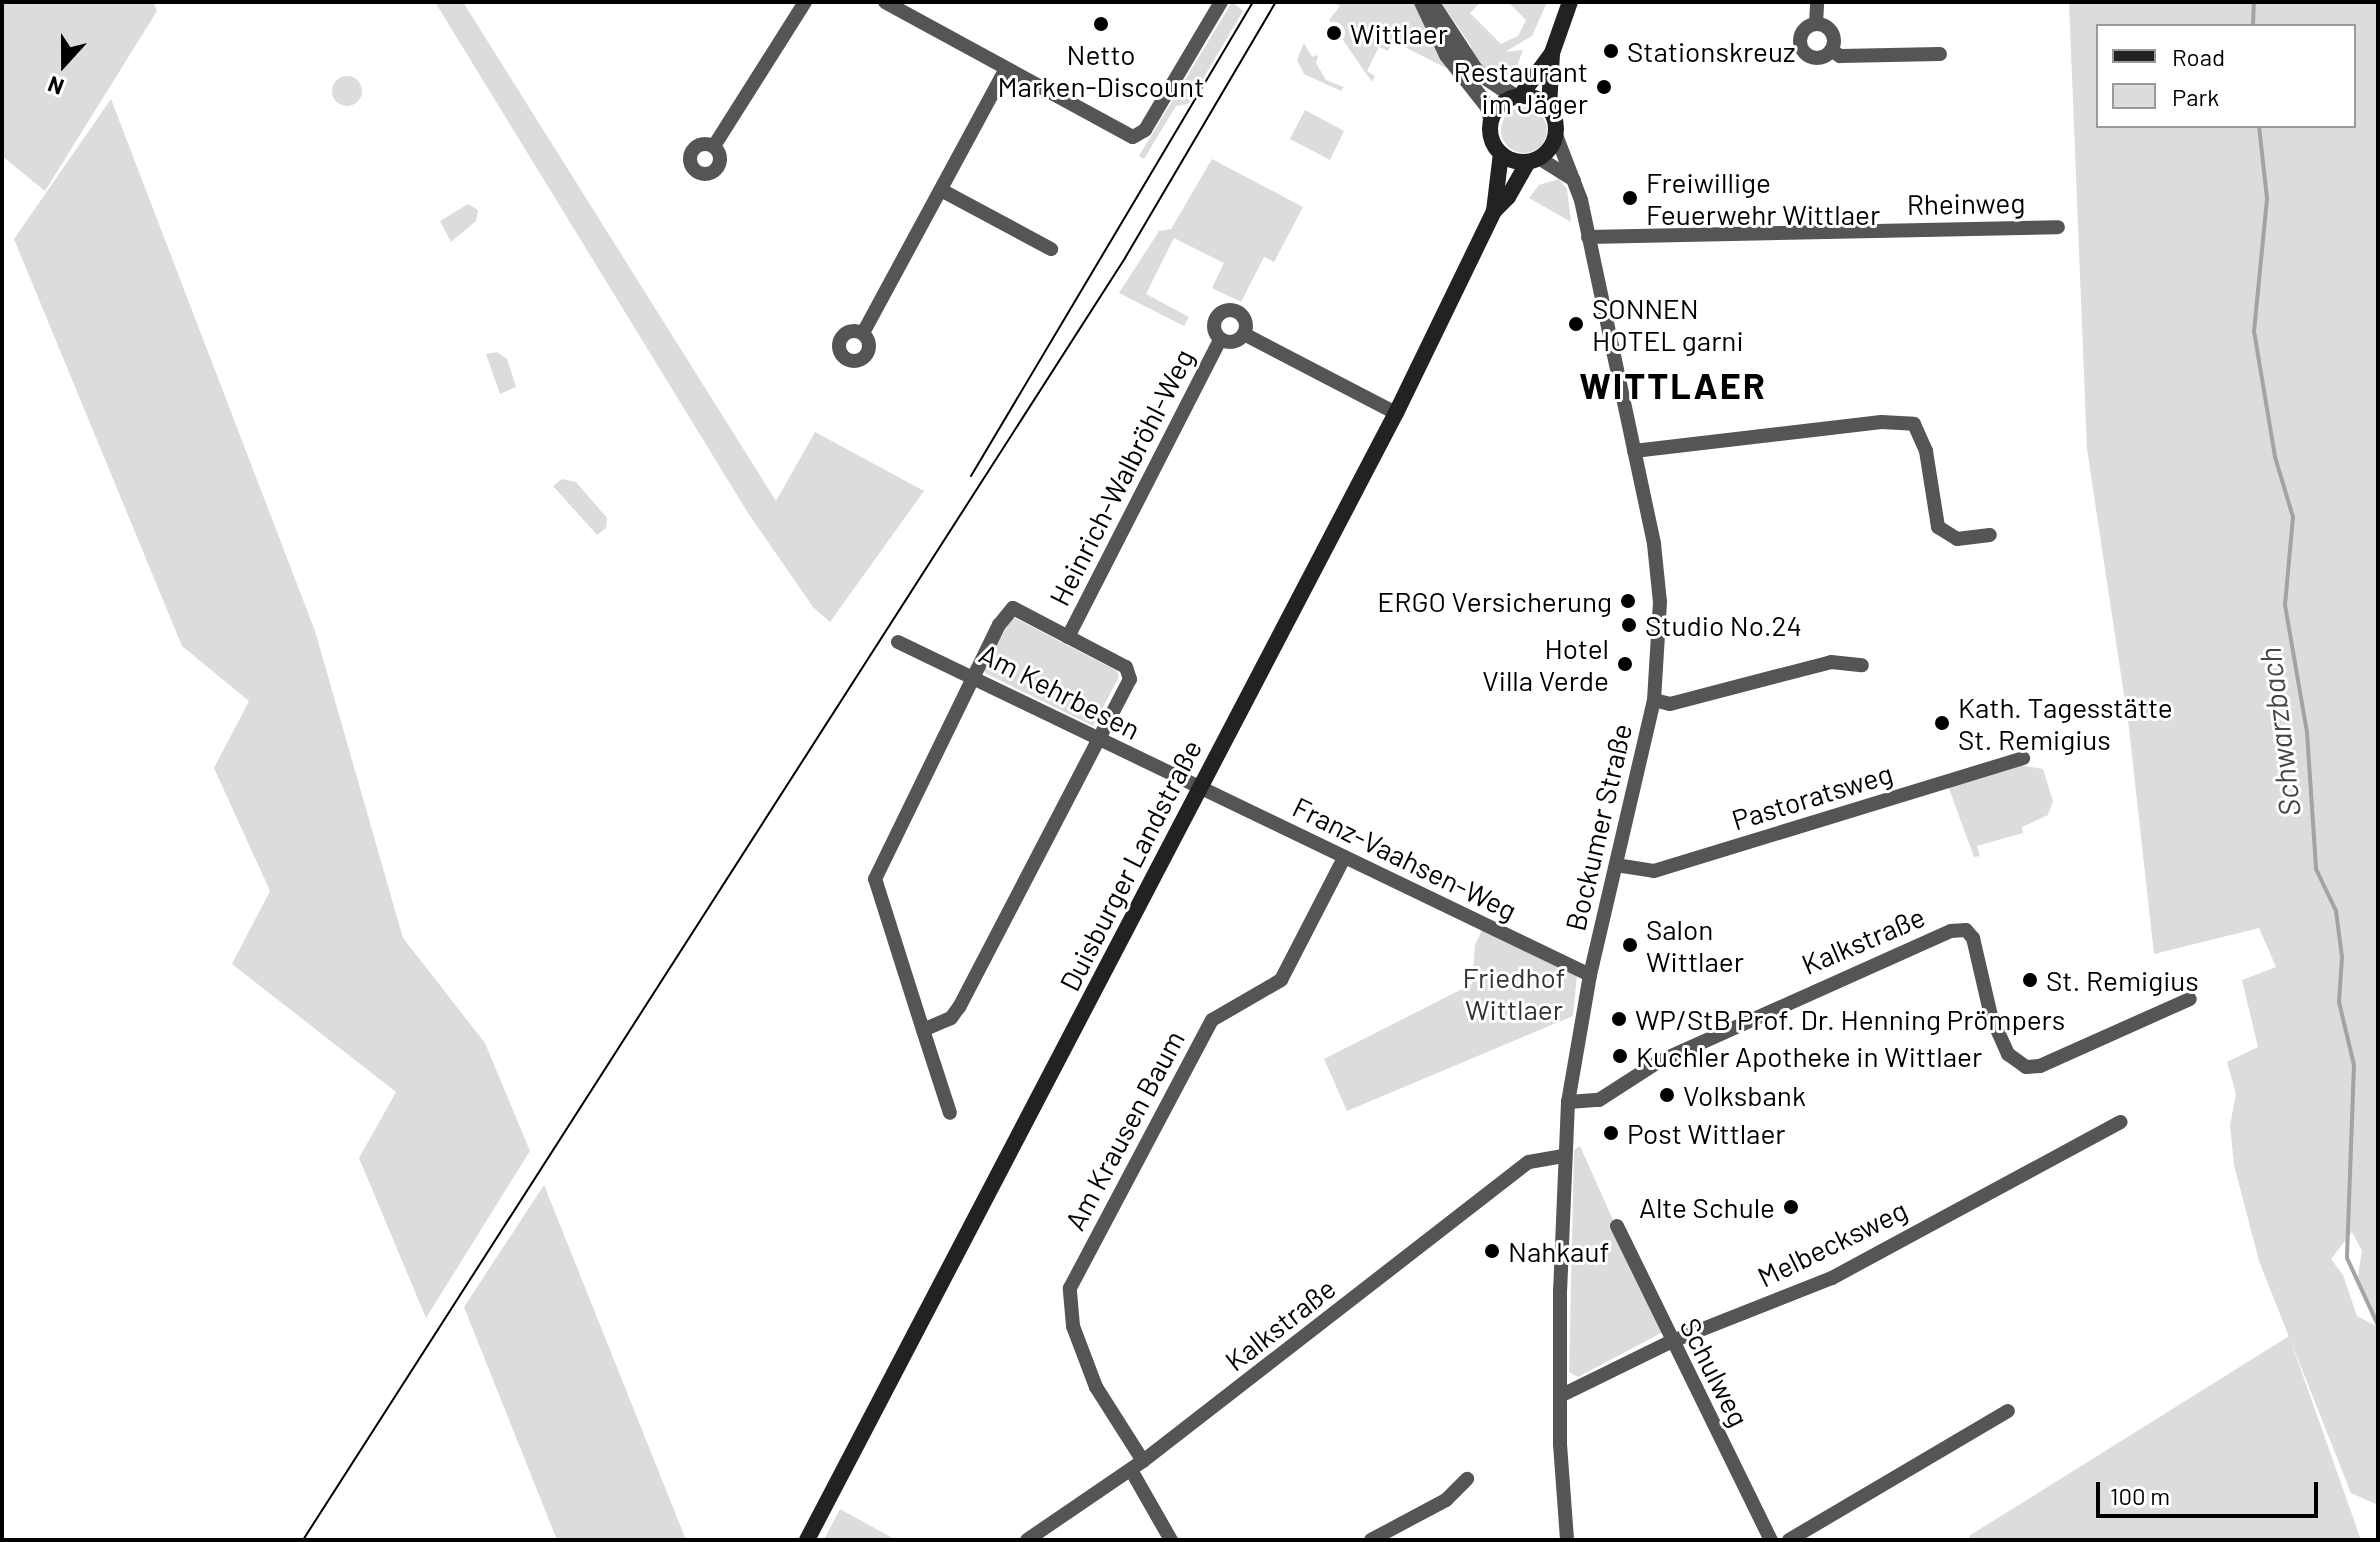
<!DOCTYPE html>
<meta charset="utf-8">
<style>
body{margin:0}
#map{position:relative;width:2380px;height:1542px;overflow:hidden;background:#fff;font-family:Barlow,sans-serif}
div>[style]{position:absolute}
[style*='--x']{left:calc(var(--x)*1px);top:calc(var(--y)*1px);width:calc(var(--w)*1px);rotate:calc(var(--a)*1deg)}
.green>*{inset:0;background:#dcdcdc}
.round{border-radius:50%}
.stream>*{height:4px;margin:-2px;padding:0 2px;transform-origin:2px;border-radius:2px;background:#a3a3a3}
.minor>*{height:14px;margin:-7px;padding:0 7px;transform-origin:7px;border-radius:7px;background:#555}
.minor>.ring{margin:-7px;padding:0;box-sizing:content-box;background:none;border:14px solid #555;border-radius:50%}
.tertiary>*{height:16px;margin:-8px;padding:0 8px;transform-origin:8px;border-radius:8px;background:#555}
.secondary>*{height:16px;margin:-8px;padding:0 8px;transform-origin:8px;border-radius:8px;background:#222}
.secondary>.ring{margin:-8px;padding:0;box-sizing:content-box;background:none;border:16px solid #222;border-radius:50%}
.tram>*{height:2px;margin:-1px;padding:0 1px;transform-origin:1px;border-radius:1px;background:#000}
.dots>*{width:22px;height:22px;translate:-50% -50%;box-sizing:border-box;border:4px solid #fff;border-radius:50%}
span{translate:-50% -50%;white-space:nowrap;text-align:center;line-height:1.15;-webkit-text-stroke:6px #fff;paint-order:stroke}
.poi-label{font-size:28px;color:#000}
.left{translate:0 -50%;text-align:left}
.right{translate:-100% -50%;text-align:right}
.street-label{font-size:28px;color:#000}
.park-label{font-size:28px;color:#333}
.water-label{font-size:30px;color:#444;font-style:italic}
.district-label{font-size:36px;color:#000;font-weight:700;letter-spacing:2px}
.frame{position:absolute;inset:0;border:4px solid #000;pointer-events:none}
.legend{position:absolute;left:2096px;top:24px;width:260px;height:104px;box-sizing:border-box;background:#fff;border:2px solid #999;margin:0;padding:10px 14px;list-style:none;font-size:24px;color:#000}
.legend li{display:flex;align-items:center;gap:16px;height:40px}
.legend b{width:40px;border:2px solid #999}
.north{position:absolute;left:24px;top:24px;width:80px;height:80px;-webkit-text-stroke:6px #fff;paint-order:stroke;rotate:201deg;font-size:22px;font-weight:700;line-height:32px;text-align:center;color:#000}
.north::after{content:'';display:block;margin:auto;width:28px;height:36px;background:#000;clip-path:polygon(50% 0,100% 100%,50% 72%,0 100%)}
.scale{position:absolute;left:2096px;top:1482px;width:222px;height:36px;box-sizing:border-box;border:4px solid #000;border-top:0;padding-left:10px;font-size:24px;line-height:28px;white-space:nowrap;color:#000;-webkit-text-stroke:6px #fff;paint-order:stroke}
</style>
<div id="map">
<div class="green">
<div style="clip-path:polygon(2px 2px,153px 2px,157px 11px,45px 191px,2px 156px)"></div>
<div style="clip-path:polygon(435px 2px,463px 2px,776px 501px,815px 432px,924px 491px,830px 622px,813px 607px,748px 513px)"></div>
<div style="clip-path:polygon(1232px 2px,1243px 11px,1188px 104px,1176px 106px,1144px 159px,1139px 156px)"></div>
<div style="clip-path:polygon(1333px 2px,1416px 2px,1448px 64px,1446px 68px,1393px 41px,1388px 51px,1379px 47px,1367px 71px,1375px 76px,1372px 82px,1329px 20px,1340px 6px)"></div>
<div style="clip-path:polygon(1441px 2px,1481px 2px,1470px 13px,1501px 44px,1518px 36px,1526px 20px,1508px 2px,1547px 2px,1532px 36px,1505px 52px,1523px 50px,1515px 71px,1493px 79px,1473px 57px,1471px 46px)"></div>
<div style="clip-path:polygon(evenodd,2069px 2px,2378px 2px,2378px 1505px,2351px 1493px,2259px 1261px,2234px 1165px,2230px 1125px,2236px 1094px,2227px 1062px,2258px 1047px,2242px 980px,2276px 967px,2259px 928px,2154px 954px,2129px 728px,2087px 449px,2069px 2px,2098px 26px,2354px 26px,2354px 126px,2098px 126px,2098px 26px,2069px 2px,2352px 1232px,2362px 1251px,2358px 1276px,2376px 1326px,2357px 1316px,2343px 1275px,2331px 1259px,2352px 1232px)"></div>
<div style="clip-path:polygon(1304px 43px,1312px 57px,1318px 55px,1316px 63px,1326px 80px,1344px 87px,1341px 91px,1304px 74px,1297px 60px)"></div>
<div class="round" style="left:332px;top:76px;width:30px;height:30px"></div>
<div style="clip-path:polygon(111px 99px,315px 631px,403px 938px,485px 1043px,530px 1151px,426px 1318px,359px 1158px,396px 1092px,232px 964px,270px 891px,214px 768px,249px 701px,182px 646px,14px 239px)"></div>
<div class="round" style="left:1501px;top:107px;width:46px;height:46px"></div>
<div style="clip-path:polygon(1305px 110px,1344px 131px,1330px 160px,1290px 139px)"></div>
<div style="clip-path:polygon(1212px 159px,1303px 207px,1274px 262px,1264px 257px,1241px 302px,1212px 288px,1224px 263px,1174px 238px,1146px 294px,1189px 317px,1184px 326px,1119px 293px,1159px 231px,1171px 229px)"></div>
<div style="clip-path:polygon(1559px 179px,1567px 189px,1571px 222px,1529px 198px,1539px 185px)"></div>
<div style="clip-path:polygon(468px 204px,478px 210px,476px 221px,451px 242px,440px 221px)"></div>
<div style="clip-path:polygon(497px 352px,507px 359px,516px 387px,500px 394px,486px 354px)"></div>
<div style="clip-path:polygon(562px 479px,576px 482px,607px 518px,606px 528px,597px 535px,553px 486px)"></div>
<div style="clip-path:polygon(1013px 617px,1117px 671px,1119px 677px,1093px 726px,985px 673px,983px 667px)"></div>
<div style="clip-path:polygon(2018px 765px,2043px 769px,2053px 801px,2048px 815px,2022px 827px,2023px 833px,1977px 846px,1980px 856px,1974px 857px,1948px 786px)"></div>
<div style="clip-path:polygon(1482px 930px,1577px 976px,1573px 1016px,1347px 1111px,1324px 1059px,1472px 984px,1475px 945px)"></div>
<div style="clip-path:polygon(1580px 1146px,1663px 1332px,1578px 1377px,1569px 1372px,1574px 1150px)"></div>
<div style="clip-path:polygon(544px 1185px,686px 1540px,557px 1540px,464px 1307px)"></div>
<div style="clip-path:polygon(2289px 1336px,2361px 1540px,1971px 1540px,1969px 1536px)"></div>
<div style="clip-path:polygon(840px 1509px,896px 1540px,824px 1540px)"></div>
</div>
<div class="stream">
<div style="--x:2253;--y:26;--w:24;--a:-88"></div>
<div style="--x:2259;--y:126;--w:73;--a:83.7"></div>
<div style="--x:2267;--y:199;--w:133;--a:95.6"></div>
<div style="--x:2254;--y:331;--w:128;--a:80.5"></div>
<div style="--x:2275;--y:457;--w:63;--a:73.3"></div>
<div style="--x:2293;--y:517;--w:88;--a:95.2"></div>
<div style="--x:2285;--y:605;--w:129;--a:80.2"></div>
<div style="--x:2307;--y:732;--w:137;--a:86.2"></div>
<div style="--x:2316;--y:869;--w:47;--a:64.5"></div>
<div style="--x:2336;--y:911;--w:46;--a:82.6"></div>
<div style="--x:2342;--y:957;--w:45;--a:93.8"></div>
<div style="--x:2339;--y:1002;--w:65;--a:76.6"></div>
<div style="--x:2354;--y:1065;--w:193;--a:92.1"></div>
<div style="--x:2347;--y:1258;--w:74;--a:65.2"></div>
</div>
<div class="minor">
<div style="--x:885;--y:2;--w:282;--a:28.6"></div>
<div style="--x:1133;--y:137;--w:14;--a:-30"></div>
<div style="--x:1145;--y:130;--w:149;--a:-59.3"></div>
<div style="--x:1816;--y:24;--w:22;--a:-87"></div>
<div class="ring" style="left:1800px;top:24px;width:20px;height:20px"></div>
<div style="--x:1831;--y:50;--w:11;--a:34"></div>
<div style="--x:1840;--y:56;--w:100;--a:-1.1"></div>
<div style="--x:1556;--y:135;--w:70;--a:69"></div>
<div style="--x:1581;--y:200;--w:352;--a:78"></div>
<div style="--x:1654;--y:544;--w:58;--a:84.1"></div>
<div style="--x:1660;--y:602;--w:98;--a:93.5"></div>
<div style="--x:1654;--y:700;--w:282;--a:103.1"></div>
<div style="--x:1590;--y:975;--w:129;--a:99.8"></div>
<div style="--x:1568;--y:1102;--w:187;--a:92.4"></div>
<div style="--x:1560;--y:1289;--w:155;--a:90"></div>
<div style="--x:1560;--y:1444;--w:96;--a:85.8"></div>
<div class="ring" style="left:690px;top:144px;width:16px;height:16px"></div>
<div style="--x:714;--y:146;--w:170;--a:-57.7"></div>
<div style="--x:1539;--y:158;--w:41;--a:32.2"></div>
<div style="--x:941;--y:190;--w:125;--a:28.2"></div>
<div style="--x:1588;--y:237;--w:470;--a:-1.2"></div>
<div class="ring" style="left:1214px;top:310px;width:18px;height:18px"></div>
<div class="ring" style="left:839px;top:331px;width:16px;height:16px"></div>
<div style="--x:863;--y:333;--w:299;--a:-61.6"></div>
<div style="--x:1244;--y:334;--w:171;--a:27.5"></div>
<div style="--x:1634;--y:451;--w:249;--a:-6.7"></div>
<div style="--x:1881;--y:422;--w:33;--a:3"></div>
<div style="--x:1914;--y:424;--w:30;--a:66"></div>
<div style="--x:1926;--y:451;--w:77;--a:81"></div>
<div style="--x:1938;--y:527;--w:22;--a:32"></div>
<div style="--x:1957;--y:539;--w:33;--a:-7"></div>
<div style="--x:1013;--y:608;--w:127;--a:27.6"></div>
<div style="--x:1126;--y:667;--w:13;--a:72"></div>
<div style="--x:1130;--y:679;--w:370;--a:117.5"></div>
<div style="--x:959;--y:1007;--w:14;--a:126"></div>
<div style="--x:951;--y:1018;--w:30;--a:157"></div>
<div style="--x:923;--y:1030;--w:158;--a:-107.6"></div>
<div style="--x:875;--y:879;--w:283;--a:-64"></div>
<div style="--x:999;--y:625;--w:22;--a:-51"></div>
<div style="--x:1068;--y:637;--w:334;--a:-62.9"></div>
<div style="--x:898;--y:642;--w:768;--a:25.7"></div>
<div style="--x:1654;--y:700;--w:16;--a:14"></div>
<div style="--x:1670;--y:704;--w:166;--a:-14.6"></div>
<div style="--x:1831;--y:662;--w:31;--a:6"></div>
<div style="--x:1616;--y:865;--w:38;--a:9"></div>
<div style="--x:1654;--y:871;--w:386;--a:-17"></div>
<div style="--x:923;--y:1030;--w:87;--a:72"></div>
<div style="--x:1568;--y:1102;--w:31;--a:-4"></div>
<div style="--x:1599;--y:1100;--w:70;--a:-32.8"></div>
<div style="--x:1658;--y:1062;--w:321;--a:-24.1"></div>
<div style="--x:1951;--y:931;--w:15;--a:-4"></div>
<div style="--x:1966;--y:930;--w:11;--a:49"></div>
<div style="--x:1973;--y:938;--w:80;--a:77"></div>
<div style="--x:1991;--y:1016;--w:42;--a:65.9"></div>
<div style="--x:2008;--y:1054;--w:22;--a:36"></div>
<div style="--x:2026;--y:1067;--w:14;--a:-4"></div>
<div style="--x:2040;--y:1066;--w:164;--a:-24.1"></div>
<div style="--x:1617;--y:1226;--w:350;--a:63.9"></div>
<div style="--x:1560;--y:1396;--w:123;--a:-26.1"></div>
<div style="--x:1670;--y:1342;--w:174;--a:-21.6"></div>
<div style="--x:1832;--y:1278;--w:328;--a:-28.4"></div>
<div style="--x:1143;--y:1461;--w:88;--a:-122.4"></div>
<div style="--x:1096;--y:1387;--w:65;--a:-110.7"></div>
<div style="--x:1073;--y:1326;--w:38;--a:-95"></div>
<div style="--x:1070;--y:1288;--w:303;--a:-62.1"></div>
<div style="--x:1212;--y:1020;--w:80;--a:-30.1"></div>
<div style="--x:1281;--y:980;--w:137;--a:-62.7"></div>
<div style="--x:1131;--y:1470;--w:81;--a:60.3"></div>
<div style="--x:1027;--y:1540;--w:140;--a:-34.3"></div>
<div style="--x:1143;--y:1461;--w:488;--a:-37.8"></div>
<div style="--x:1529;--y:1162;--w:36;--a:-10"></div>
<div style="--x:1371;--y:1540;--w:85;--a:-28.1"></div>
<div style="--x:1446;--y:1500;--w:30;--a:-45"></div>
<div style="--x:1789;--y:1540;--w:254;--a:-30.5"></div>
</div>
<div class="tertiary">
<div style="--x:1422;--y:2;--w:59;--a:64.7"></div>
<div style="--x:1447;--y:55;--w:66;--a:51.7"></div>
<div style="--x:1488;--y:107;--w:12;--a:76"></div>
<div style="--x:1431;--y:2;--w:82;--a:56.9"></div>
<div style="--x:1476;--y:71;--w:45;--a:33.3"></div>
</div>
<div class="secondary">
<div style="--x:1521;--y:95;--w:52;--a:-53.6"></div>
<div style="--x:1552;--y:53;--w:54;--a:-70.6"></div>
<div class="ring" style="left:1490px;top:96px;width:50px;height:50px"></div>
<div style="--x:1549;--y:107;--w:54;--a:-86.8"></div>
<div style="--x:1494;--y:211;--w:58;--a:-83.1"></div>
<div style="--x:807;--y:1540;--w:1272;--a:-62.41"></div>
<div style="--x:1396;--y:413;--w:225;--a:-64.1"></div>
<div style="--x:1494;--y:211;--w:20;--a:-45"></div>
<div style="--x:1508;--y:197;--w:40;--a:-60.3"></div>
</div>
<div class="tram">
<div style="--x:971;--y:476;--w:552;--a:-59.25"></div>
<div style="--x:303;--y:1540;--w:1523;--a:-57.33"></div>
<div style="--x:1125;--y:258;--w:297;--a:-59.5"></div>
</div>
<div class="dots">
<div style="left:1101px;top:24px;background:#000"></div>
<div style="left:1334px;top:33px;background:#000"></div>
<div style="left:1611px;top:51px;background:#000"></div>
<div style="left:1604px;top:87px;background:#000"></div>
<div style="left:1630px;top:198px;background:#000"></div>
<div style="left:1576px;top:324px;background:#000"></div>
<div style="left:1628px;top:601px;background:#000"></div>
<div style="left:1629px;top:625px;background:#000"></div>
<div style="left:1625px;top:664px;background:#000"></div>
<div style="left:1942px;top:723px;background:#000"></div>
<div style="left:1630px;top:945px;background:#000"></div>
<div style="left:2030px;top:980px;background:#000"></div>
<div style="left:1619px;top:1019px;background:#000"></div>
<div style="left:1620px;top:1056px;background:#000"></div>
<div style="left:1667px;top:1095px;background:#000"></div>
<div style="left:1611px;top:1133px;background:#000"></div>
<div style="left:1791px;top:1207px;background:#000"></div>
<div style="left:1492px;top:1251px;background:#000"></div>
</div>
<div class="poi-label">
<span class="left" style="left:1350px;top:33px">Wittlaer</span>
<span class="left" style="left:1627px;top:51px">Stationskreuz</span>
<span style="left:1101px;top:70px">Netto<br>Marken-Discount</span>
<span class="right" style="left:1588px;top:87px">Restaurant<br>im Jäger</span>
<span class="left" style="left:1646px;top:198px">Freiwillige<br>Feuerwehr Wittlaer</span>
<span class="left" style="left:1592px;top:324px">SONNEN<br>HOTEL garni</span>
<span class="right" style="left:1612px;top:601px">ERGO Versicherung</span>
<span class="left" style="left:1645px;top:625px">Studio No.24</span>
<span class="right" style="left:1609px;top:664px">Hotel<br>Villa Verde</span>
<span class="left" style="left:1958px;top:723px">Kath. Tagesstätte<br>St. Remigius</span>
<span class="left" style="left:1646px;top:945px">Salon<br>Wittlaer</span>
<span class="left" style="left:2046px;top:980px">St. Remigius</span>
<span class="left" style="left:1635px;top:1019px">WP/StB Prof. Dr. Henning Prömpers</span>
<span class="left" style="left:1636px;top:1056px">Kuchler Apotheke in Wittlaer</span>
<span class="left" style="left:1683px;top:1095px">Volksbank</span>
<span class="left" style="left:1627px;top:1133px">Post Wittlaer</span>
<span class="right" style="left:1775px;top:1207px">Alte Schule</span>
<span class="left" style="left:1508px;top:1251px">Nahkauf</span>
</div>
<div class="street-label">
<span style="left:1966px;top:203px;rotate:-1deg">Rheinweg</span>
<span style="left:1121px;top:477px;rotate:-63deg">Heinrich-Walbröhl-Weg</span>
<span style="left:1060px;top:691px;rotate:27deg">Am Kehrbesen</span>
<span style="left:1812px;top:796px;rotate:-17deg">Pastoratsweg</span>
<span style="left:1598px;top:827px;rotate:-77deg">Bockumer Straße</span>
<span style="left:1405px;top:858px;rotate:26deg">Franz-Vaahsen-Weg</span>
<span style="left:1130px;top:865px;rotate:-63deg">Duisburger Landstraße</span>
<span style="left:1863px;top:940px;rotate:-23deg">Kalkstraße</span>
<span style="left:1124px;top:1130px;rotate:-62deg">Am Krausen Baum</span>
<span style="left:1832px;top:1243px;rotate:-26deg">Melbecksweg</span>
<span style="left:1280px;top:1324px;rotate:-38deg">Kalkstraße</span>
<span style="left:1715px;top:1372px;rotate:63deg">Schulweg</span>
</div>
<div class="park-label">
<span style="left:1514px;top:993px">Friedhof<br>Wittlaer</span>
</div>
<div class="water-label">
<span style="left:2279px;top:732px;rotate:-97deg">Schwarzbach</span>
</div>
<div class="district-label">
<span style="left:1673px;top:385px">WITTLAER</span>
</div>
<div class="frame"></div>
<ul class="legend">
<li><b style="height:10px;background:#222"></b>Road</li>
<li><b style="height:22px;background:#dcdcdc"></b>Park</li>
</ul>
<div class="north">N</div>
<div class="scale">100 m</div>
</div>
